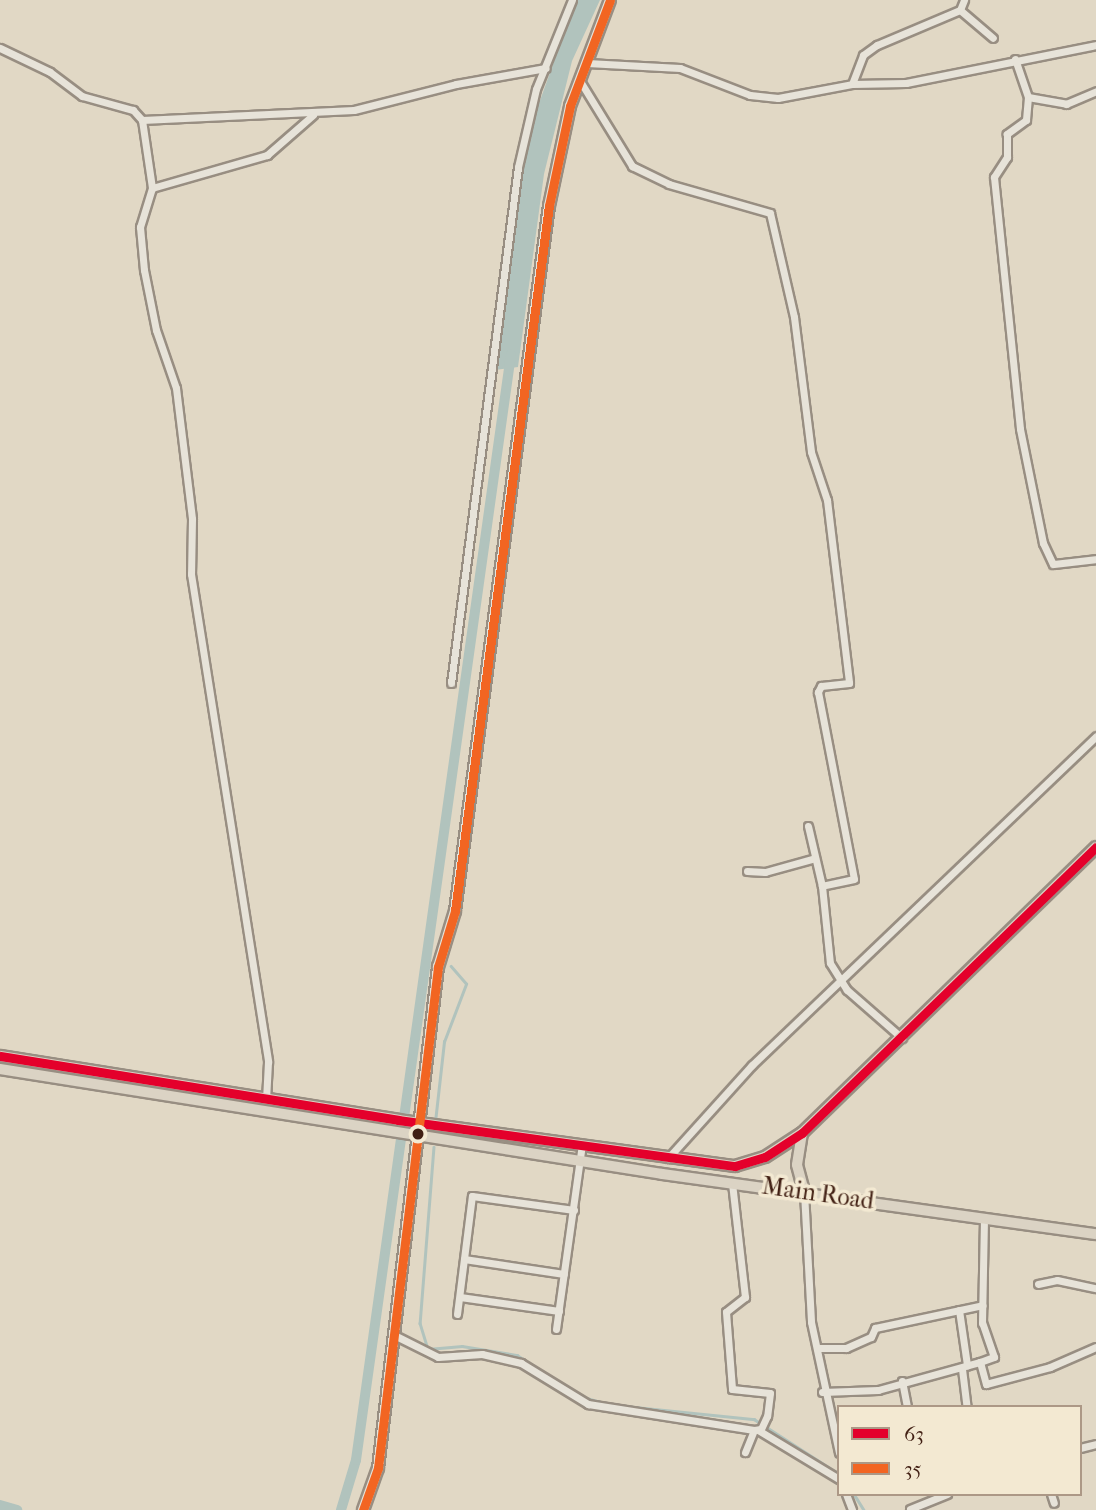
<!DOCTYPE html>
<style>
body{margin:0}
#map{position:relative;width:1096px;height:1510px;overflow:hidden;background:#e1d8c5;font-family:"IM FELL French Canon",serif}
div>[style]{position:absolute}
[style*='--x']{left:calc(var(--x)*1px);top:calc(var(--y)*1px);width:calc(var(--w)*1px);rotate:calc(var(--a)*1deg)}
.water>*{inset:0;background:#b1c3bd}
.stream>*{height:2.5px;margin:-1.25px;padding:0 1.25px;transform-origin:1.25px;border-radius:1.25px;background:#b1c3bd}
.canal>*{height:10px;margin:-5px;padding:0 5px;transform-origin:5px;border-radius:5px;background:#b1c3bd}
.roads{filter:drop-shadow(2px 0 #988e82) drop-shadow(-2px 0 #988e82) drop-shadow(0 2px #988e82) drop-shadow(0 -2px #988e82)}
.street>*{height:7px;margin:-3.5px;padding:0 3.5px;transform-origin:3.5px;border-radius:3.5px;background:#e7e3d9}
.secondary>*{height:10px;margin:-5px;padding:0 5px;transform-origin:5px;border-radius:5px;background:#e7e3d9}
.primary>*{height:10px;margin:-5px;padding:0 5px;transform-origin:5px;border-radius:5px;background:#dbd3c4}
.bus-1>*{height:9px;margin:-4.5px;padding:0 4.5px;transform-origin:4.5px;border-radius:4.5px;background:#e4002b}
.bus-2>*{height:9px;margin:-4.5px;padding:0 4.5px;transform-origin:4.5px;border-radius:4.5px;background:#f26522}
.dots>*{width:19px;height:19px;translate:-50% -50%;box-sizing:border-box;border:4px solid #f3e9d2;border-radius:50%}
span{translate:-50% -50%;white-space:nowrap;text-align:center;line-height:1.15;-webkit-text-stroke:7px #f3e9d2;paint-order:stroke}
.street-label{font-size:24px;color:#411f13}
.legend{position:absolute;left:837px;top:1405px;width:245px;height:91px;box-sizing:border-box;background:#f3e9d2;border:2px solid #ac9886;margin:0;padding:9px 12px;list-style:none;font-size:21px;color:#411f13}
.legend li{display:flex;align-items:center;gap:14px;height:35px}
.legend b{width:35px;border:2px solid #ac9886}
</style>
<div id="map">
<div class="water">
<div style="clip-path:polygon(576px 0,600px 0,572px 61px,544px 174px,518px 367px,495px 370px,515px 212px,533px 120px)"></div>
</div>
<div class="stream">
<div style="--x:435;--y:1122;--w:81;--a:-83.6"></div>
<div style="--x:444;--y:1042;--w:62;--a:-69.2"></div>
<div style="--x:466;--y:984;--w:23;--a:-131"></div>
<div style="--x:434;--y:1147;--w:177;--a:94.5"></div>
<div style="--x:420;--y:1323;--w:27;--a:73"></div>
<div style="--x:428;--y:1349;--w:34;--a:-5"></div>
<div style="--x:462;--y:1346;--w:56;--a:9.3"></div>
<div style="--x:517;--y:1355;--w:78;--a:32.5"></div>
<div style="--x:583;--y:1397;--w:26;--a:16"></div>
<div style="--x:625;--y:1406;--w:130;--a:5.8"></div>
<div style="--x:754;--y:1419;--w:101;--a:32.9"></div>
<div style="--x:854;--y:1494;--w:19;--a:58"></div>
</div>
<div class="canal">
<div style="--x:0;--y:1505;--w:18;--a:16"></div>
<div style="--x:341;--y:1510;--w:52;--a:-73.3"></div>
<div style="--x:356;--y:1460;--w:1116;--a:-82.02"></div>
</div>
<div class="roads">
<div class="street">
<div style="--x:960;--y:10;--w:43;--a:40.3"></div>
<div style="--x:0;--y:48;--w:55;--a:25.6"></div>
<div style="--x:50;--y:72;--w:40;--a:37"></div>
<div style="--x:82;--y:96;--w:53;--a:15.4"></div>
<div style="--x:133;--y:110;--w:13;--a:48"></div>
<div style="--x:142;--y:120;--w:69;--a:81.6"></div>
<div style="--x:152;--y:188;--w:41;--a:107.1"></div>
<div style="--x:140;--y:227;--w:43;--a:84.7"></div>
<div style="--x:144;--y:270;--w:61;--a:78.7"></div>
<div style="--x:156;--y:330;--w:61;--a:71"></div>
<div style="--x:176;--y:388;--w:132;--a:83"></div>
<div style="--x:192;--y:519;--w:55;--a:91"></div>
<div style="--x:191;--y:574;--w:494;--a:81"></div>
<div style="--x:268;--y:1062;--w:37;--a:93"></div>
<div style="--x:1015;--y:59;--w:40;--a:71.1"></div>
<div style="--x:1028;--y:97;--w:39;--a:10"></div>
<div style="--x:1066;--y:104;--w:33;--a:-23"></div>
<div style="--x:587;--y:63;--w:93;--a:3.1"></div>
<div style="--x:680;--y:68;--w:75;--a:21.1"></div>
<div style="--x:750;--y:95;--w:28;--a:6"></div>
<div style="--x:778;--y:98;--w:75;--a:-10.7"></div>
<div style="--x:852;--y:84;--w:54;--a:-1.1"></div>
<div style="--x:906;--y:83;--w:194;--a:-11.3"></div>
<div style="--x:580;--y:81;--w:100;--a:58.5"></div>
<div style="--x:632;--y:166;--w:41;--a:25.9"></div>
<div style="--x:669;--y:184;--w:105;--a:16"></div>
<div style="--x:770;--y:213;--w:107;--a:77"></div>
<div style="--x:794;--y:317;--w:136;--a:82.8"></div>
<div style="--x:811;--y:452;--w:51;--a:71.6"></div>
<div style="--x:827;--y:500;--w:184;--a:83.1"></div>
<div style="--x:849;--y:683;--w:28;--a:174"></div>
<div style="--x:821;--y:686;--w:7;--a:117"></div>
<div style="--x:818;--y:692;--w:190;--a:79.1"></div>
<div style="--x:854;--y:879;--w:33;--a:168"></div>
<div style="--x:822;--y:886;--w:77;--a:84.1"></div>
<div style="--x:830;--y:963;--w:32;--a:58"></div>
<div style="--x:847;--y:990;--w:73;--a:41.1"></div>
<div style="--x:852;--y:84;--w:31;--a:-69"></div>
<div style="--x:863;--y:55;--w:17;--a:-36"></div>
<div style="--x:877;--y:45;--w:90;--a:-22.9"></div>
<div style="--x:960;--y:10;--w:11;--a:-68"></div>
<div style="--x:1028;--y:97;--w:23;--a:95"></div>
<div style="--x:1026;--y:120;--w:24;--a:144"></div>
<div style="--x:1007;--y:134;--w:23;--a:90"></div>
<div style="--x:1007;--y:157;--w:24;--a:123"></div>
<div style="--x:994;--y:177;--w:253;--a:84.1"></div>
<div style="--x:1020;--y:429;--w:116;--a:78.6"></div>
<div style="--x:1043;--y:543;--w:23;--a:65"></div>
<div style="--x:1053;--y:564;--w:43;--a:-6.6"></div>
<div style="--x:142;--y:120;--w:212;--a:-2.7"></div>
<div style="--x:354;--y:110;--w:105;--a:-14.3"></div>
<div style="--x:456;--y:84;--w:91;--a:-10.1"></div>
<div style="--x:152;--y:188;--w:120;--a:-16"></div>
<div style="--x:267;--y:155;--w:61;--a:-41"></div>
<div style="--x:451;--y:683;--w:520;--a:-82.6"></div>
<div style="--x:518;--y:167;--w:80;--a:-77"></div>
<div style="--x:536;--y:89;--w:96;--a:-68"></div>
<div style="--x:808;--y:826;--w:62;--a:76.9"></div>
<div style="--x:747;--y:871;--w:18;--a:3"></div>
<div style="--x:765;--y:872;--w:52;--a:-15.6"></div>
<div style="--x:668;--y:1158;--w:125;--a:-47.9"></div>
<div style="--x:752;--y:1065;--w:476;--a:-43.7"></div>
<div style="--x:732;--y:1183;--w:115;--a:83.5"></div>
<div style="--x:745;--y:1297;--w:24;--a:142"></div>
<div style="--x:726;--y:1312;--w:77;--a:85.5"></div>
<div style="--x:732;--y:1389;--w:38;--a:6"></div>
<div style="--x:770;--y:1393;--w:23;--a:97"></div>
<div style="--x:767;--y:1416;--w:14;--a:115"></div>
<div style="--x:761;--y:1429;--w:7;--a:172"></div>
<div style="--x:754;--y:1430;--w:24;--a:112"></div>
<div style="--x:804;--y:1192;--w:130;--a:86.9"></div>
<div style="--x:811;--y:1322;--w:134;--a:77.9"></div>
<div style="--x:464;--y:1259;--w:101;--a:8.5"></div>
<div style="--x:1038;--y:1284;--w:19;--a:-12"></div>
<div style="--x:1057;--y:1280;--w:40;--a:12"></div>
<div style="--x:460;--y:1297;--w:100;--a:8"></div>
<div style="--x:959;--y:1310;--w:56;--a:81.7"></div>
<div style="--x:457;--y:1314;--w:119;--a:-82.8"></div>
<div style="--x:472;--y:1196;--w:103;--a:7.8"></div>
<div style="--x:556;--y:1329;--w:186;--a:-82"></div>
<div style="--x:394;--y:1335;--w:49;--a:26.6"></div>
<div style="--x:438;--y:1357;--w:44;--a:-3.9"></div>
<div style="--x:482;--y:1354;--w:40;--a:13"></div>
<div style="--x:521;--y:1363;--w:79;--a:31.5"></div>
<div style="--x:588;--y:1404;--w:168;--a:8.9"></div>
<div style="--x:817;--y:1348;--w:29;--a:0"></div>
<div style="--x:846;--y:1348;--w:27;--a:-24"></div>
<div style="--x:871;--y:1337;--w:10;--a:-66"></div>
<div style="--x:875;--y:1328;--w:110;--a:-12"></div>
<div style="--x:980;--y:1362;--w:15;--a:-20"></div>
<div style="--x:994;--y:1357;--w:36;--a:-109"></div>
<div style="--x:982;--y:1323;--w:106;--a:-88.9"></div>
<div style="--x:962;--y:1369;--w:38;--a:83"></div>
<div style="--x:902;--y:1381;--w:26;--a:79"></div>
<div style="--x:822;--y:1392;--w:56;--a:-2"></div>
<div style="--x:878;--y:1390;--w:106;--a:-15.4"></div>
<div style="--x:980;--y:1362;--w:23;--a:75"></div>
<div style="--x:986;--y:1384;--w:66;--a:-14.9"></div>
<div style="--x:1050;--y:1367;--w:50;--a:-23.5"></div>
<div style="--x:758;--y:1430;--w:95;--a:31.2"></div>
<div style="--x:1080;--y:1448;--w:16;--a:-14"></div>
<div style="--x:846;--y:1494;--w:17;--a:69"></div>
<div style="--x:1051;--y:1494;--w:9;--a:72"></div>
<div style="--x:910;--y:1509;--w:40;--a:-22"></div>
</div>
<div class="secondary">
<div style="--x:363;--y:1510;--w:45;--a:-70.3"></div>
<div style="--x:378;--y:1468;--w:505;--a:-83.17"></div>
<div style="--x:438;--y:967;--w:59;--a:-73.1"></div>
<div style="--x:455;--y:911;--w:711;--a:-82.41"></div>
<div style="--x:549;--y:206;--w:102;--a:-78.1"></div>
<div style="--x:570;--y:106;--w:113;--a:-69.3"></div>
</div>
<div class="primary">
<div style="--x:0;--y:1056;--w:403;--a:9.1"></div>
<div style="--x:398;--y:1120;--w:340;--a:7.8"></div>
<div style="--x:735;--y:1166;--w:31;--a:-17"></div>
<div style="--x:765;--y:1157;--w:44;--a:-33"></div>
<div style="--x:802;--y:1133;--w:410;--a:-44.2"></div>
<div style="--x:0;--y:1069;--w:670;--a:9.01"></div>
<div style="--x:662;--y:1174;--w:438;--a:7.9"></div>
<div style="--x:802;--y:1133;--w:32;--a:99"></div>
<div style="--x:797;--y:1165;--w:28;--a:75"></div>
</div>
</div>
<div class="bus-1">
<div style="--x:0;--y:1056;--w:403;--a:9.1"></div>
<div style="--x:398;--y:1120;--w:340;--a:7.8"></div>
<div style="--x:735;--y:1166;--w:31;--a:-17"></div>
<div style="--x:765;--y:1157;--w:44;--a:-33"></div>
<div style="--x:802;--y:1133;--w:410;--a:-44.2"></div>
</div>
<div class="bus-2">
<div style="--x:363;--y:1510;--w:45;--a:-70.3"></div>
<div style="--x:378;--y:1468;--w:505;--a:-83.17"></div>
<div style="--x:438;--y:967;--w:59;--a:-73.1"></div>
<div style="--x:455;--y:911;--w:711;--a:-82.41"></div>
<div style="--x:549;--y:206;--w:102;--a:-78.1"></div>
<div style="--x:570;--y:106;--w:113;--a:-69.3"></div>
</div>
<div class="dots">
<div style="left:418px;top:1134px;background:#411f13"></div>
</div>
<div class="street-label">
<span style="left:818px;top:1194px;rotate:8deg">Main Road</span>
</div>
<ul class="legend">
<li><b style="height:9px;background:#e4002b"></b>63</li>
<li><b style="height:9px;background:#f26522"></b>35</li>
</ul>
</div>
